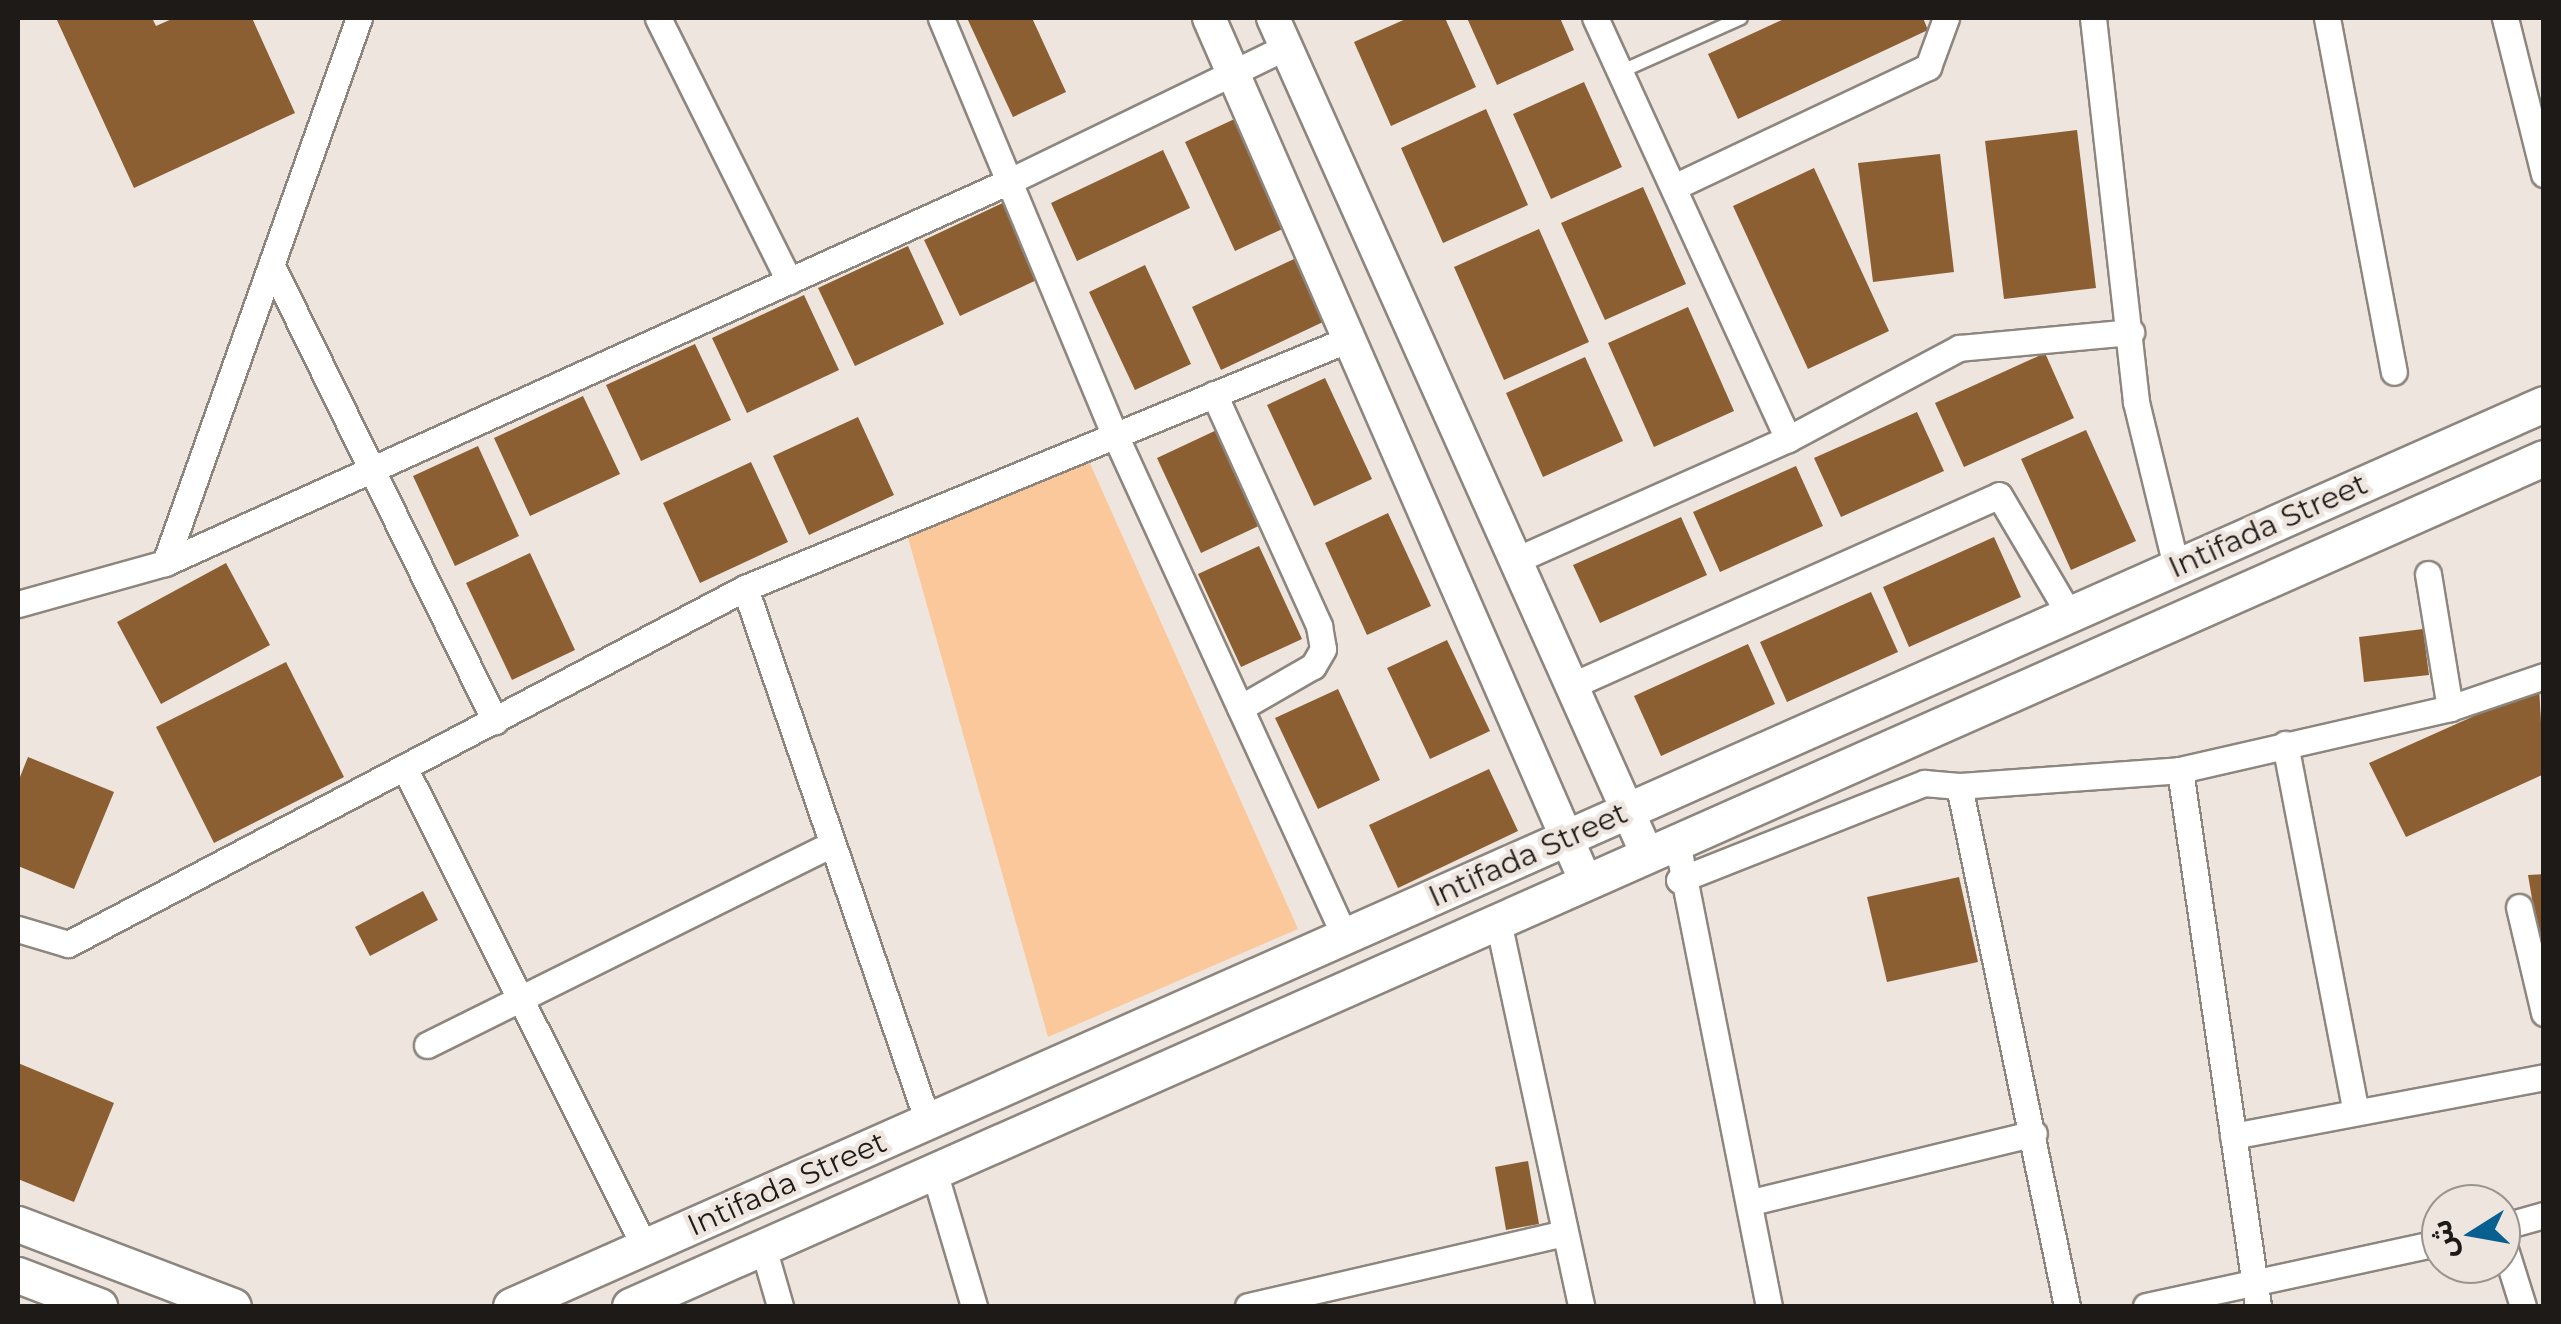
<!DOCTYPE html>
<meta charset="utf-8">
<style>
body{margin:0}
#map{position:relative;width:2561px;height:1324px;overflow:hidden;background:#eee5de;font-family:Montserrat,"Noto Sans Arabic",sans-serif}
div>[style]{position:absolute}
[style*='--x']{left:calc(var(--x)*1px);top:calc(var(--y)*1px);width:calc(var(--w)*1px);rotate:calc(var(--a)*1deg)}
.green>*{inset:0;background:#fac89b}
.building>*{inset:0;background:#8c5f33}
.roads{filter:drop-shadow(2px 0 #8d867f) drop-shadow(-2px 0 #8d867f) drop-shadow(0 2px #8d867f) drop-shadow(0 -2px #8d867f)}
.service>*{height:12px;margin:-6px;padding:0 6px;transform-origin:6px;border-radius:6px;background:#fff}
.minor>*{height:25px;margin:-12.5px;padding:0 12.5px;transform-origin:12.5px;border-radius:12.5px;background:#fff}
.tertiary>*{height:32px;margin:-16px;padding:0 16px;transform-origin:16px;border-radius:16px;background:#fff}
.secondary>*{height:35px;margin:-17.5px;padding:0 17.5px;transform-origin:17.5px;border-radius:17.5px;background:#fff}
span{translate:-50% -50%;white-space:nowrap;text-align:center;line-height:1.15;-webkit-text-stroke:9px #eee5de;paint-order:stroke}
.street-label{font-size:30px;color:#1d1a17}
.frame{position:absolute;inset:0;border:20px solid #1d1a17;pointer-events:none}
.north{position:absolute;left:2421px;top:1184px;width:100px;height:100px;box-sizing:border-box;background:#eee5de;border:2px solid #9a948e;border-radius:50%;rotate:259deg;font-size:28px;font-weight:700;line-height:40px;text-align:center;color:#1d1a17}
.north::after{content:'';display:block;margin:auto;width:35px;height:45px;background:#086091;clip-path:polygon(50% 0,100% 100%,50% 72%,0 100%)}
</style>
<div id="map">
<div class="green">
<div style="clip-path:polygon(1088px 459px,1298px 929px,1048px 1037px,907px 534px)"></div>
</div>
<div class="building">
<div style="clip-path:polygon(56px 18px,152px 18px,156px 26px,174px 18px,252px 18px,295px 113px,134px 188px)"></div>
<div style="clip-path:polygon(967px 18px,1032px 18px,1066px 92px,1013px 117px)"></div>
<div style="clip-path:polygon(1408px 18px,1445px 18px,1476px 87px,1391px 126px,1354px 42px)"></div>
<div style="clip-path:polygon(1467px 18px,1560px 18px,1574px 50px,1497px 85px)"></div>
<div style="clip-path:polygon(1786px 18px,1923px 18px,1928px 30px,1738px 119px,1708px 54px)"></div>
<div style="clip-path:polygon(1584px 82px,1622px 167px,1551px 199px,1513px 114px)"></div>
<div style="clip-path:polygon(1486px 109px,1528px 205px,1443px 243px,1401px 148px)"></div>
<div style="clip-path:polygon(1241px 116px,1291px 225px,1235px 251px,1185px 142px)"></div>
<div style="clip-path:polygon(2077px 130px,2096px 288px,2004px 299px,1985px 141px)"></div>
<div style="clip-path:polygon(1163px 150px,1190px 208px,1077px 261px,1051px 203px)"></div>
<div style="clip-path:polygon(1940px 154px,1954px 272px,1873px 282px,1858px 163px)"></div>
<div style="clip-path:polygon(1814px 168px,1889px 331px,1808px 369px,1733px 206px)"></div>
<div style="clip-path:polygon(1643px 187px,1686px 284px,1605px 320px,1561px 223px)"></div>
<div style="clip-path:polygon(1009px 200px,1045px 276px,960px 316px,924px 240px)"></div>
<div style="clip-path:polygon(1539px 229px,1589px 342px,1504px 380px,1454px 267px)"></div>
<div style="clip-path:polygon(908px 246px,944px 324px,855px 366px,818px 288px)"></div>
<div style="clip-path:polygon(1294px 259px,1323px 322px,1221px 370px,1192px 307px)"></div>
<div style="clip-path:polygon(1145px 265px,1191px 364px,1135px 390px,1089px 292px)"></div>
<div style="clip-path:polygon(804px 295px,839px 370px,747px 413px,712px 338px)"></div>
<div style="clip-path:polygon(1688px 307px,1734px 411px,1654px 447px,1608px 343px)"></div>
<div style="clip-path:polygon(695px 344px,731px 420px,641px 461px,606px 385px)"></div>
<div style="clip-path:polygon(2045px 353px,2074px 418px,1964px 467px,1935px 403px)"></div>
<div style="clip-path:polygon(1585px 357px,1623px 441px,1543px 477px,1506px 393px)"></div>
<div style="clip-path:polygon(1325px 378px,1372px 479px,1314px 506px,1267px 405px)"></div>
<div style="clip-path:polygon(583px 396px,620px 474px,530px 516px,494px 438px)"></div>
<div style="clip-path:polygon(1917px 412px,1944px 471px,1841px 517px,1814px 458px)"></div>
<div style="clip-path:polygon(858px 417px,894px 495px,809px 535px,773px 456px)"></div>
<div style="clip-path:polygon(1221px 428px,1265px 523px,1201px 553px,1157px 458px)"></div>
<div style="clip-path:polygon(2086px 430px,2136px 541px,2071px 570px,2021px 459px)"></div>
<div style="clip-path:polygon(478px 446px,519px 536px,455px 566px,413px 476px)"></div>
<div style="clip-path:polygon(751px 462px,788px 542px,700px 583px,663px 503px)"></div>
<div style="clip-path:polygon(1796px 466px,1823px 526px,1720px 572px,1693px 512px)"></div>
<div style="clip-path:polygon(1388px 513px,1431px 606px,1367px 635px,1325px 543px)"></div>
<div style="clip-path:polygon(1681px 517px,1707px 575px,1600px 623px,1573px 565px)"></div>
<div style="clip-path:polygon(1994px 537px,2021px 597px,1909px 647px,1883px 587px)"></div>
<div style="clip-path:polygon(1259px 546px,1302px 639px,1241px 667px,1198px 574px)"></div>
<div style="clip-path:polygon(530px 553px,575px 650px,512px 680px,466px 583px)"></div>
<div style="clip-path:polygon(226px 563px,270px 645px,161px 704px,117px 622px)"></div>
<div style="clip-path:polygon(1871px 592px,1898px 652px,1787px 702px,1760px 642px)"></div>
<div style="clip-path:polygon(2423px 629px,2429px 675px,2364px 682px,2359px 637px)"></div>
<div style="clip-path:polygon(1447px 640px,1490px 731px,1430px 759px,1387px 668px)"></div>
<div style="clip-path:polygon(1748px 644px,1775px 704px,1661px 756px,1634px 696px)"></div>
<div style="clip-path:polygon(286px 662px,344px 777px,214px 843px,156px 727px)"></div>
<div style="clip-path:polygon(2539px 687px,2544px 774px,2406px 837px,2369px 763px)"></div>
<div style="clip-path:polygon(1338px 689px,1380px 780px,1318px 809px,1275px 718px)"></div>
<div style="clip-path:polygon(28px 757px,114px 792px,74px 889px,18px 866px,18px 782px)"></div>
<div style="clip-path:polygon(1489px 769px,1518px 831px,1398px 888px,1369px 825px)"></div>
<div style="clip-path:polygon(2544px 874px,2544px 932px,2538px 934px,2528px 875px)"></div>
<div style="clip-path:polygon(1959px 877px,1978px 962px,1887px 982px,1867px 897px)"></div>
<div style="clip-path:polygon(423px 891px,438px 920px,370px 956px,355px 927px)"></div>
<div style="clip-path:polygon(18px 1063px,114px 1103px,74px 1202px,18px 1179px)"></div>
<div style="clip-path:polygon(1528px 1161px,1539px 1224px,1506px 1230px,1495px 1167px)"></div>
</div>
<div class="roads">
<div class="service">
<div style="--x:1622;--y:71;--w:130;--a:-24"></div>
</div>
<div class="minor">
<div style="--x:658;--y:18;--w:294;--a:63.5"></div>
<div style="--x:941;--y:18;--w:452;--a:67.4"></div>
<div style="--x:1115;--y:435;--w:552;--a:65.38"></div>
<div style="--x:2093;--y:18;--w:386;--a:83.6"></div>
<div style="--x:2136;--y:402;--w:169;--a:76.3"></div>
<div style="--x:2327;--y:18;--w:360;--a:79.3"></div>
<div style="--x:2505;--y:18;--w:161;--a:76"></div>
<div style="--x:1676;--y:186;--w:279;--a:-25.3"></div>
<div style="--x:1928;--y:67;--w:52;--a:-69.8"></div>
<div style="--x:272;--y:266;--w:507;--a:63.89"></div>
<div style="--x:1214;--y:394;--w:255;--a:65.6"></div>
<div style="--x:1319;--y:626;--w:23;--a:80"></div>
<div style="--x:1323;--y:649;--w:20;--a:120"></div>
<div style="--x:1313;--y:666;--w:84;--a:150.1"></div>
<div style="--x:1788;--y:439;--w:194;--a:-28"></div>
<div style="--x:1959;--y:348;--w:173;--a:-5.3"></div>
<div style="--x:1516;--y:560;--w:298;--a:-24"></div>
<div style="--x:1788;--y:439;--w:463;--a:-114.6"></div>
<div style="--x:165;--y:563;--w:578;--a:-70.41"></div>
<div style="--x:2428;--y:574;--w:136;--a:80.7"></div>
<div style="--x:745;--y:588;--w:564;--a:71.08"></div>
<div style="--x:18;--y:604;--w:153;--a:-15.6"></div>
<div style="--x:165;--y:563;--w:932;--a:-24.34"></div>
<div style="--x:1014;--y:179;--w:302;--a:-25.9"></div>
<div style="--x:1573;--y:685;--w:466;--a:-24"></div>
<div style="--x:1999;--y:495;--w:138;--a:59.5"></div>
<div style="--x:2285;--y:744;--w:371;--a:79.1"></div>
<div style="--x:405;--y:769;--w:535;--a:63.34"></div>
<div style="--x:2180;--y:770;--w:542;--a:81.72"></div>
<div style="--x:1677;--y:842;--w:473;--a:78.8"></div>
<div style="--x:1679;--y:880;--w:264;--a:-21.6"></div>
<div style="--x:1924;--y:783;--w:35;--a:5"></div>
<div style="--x:2519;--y:907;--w:109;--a:76.7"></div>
<div style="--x:1498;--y:921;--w:394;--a:77.8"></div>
<div style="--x:18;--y:929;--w:52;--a:16.7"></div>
<div style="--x:68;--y:944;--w:765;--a:-27.74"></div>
<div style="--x:745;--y:588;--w:653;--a:-22.4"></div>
<div style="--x:427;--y:1045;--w:450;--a:-26.4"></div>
<div style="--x:2233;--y:1136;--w:317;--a:-10.7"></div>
<div style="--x:934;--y:1171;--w:141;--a:73.5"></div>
<div style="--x:1752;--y:1202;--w:290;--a:-13.7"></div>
<div style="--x:2501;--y:1227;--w:45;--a:-15.6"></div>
<div style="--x:2501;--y:1236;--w:73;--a:72.6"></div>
<div style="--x:763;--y:1247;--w:61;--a:73.9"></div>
<div style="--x:1248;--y:1306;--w:325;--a:-13"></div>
<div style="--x:2067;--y:1306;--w:531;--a:-101.73"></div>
<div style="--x:1959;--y:786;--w:222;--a:-4.1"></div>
<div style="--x:2180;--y:770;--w:277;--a:-12.9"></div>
<div style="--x:2450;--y:708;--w:99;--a:-18.8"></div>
<div style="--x:2146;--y:1306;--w:302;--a:-12.2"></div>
</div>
<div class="tertiary">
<div style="--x:1209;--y:18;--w:943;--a:66.43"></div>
<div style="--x:1273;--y:18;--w:916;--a:65.9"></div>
</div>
<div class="secondary">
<div style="--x:18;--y:1224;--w:230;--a:20.9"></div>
<div style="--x:18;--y:1275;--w:87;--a:20.9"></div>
<div style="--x:511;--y:1306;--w:2224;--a:-23.93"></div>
<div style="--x:630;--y:1306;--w:2093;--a:-23.9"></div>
</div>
</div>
<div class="street-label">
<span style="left:2268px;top:526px;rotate:-24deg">Intifada Street</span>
<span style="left:1528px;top:855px;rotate:-24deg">Intifada Street</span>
<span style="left:787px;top:1184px;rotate:-24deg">Intifada Street</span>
</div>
<div class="frame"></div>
<div class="north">ش</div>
</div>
